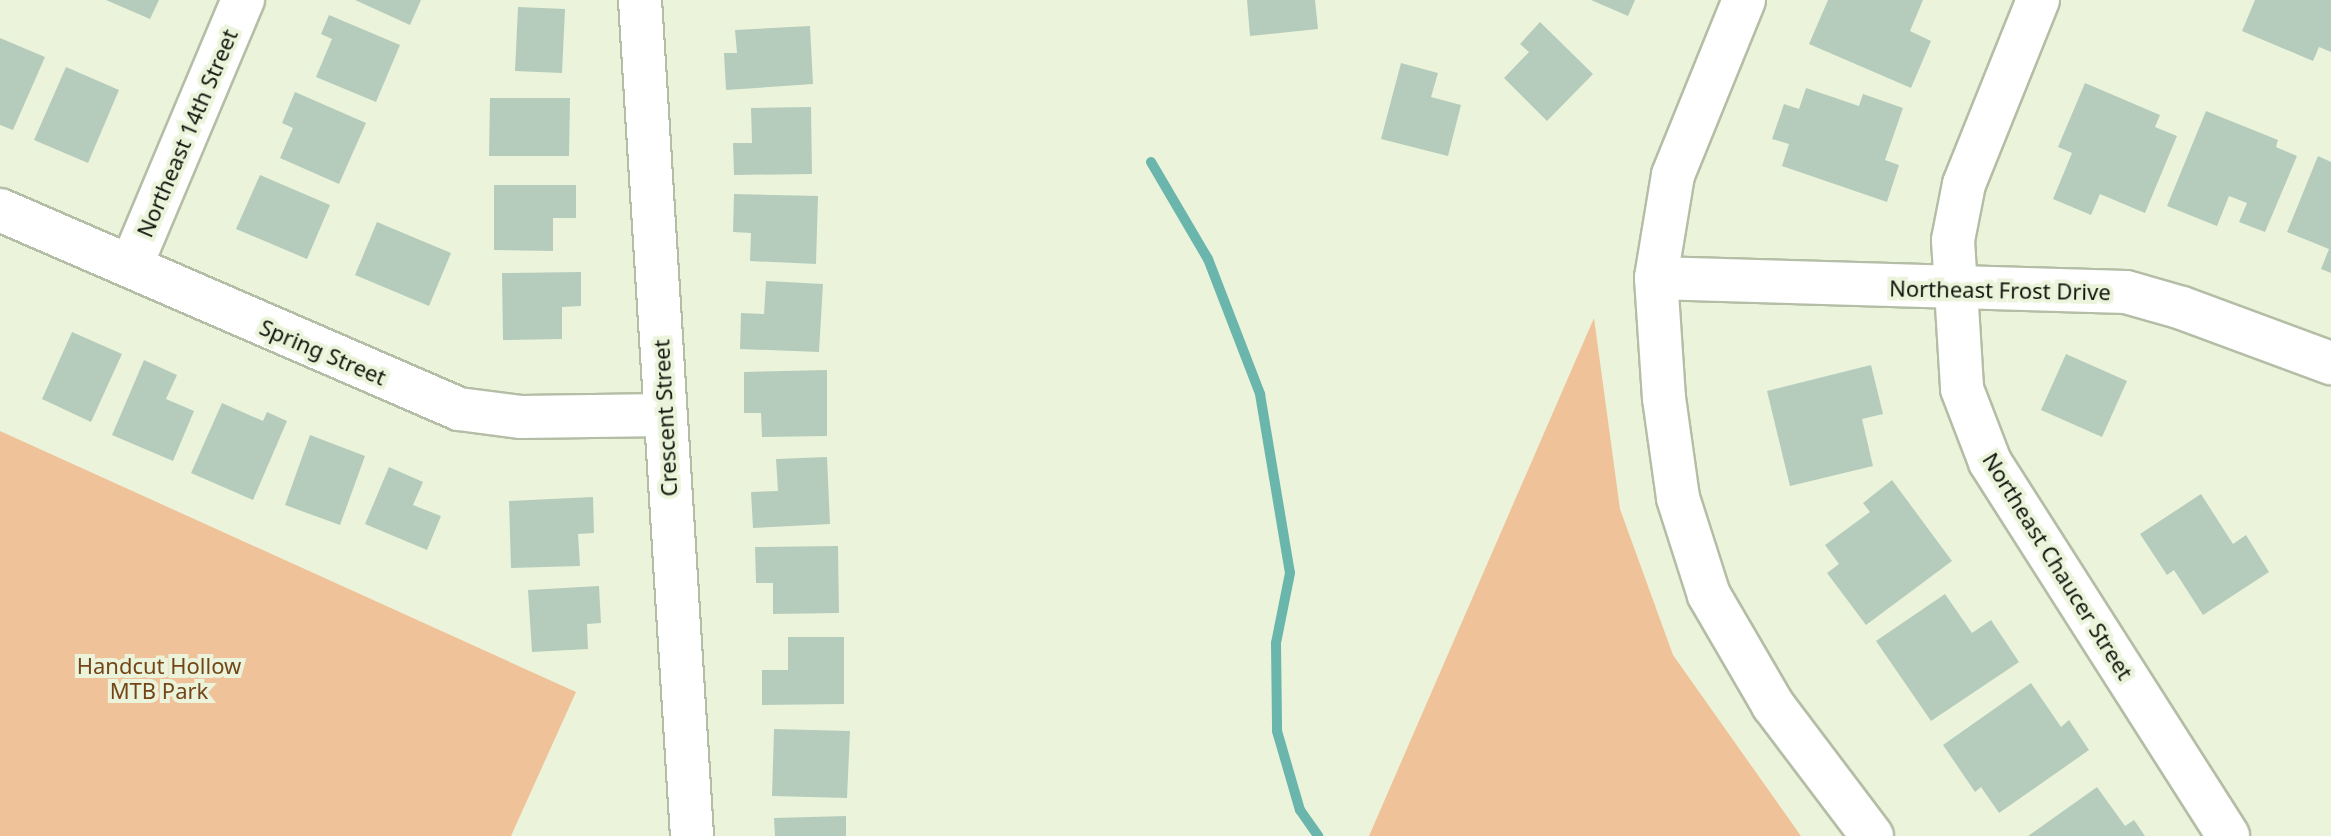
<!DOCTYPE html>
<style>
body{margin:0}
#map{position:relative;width:2331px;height:836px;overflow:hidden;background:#ebf4db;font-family:"Noto Sans",sans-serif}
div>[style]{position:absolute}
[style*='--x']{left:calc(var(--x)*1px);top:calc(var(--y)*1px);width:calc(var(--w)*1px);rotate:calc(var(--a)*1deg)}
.green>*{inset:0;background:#efc29a}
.stream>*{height:10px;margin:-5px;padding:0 5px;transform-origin:5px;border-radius:5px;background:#6ab5ac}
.building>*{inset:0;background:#b5ccbc}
.roads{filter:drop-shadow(2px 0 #b4bda5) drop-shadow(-2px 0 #b4bda5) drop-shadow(0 2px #b4bda5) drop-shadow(0 -2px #b4bda5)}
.minor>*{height:42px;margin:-21px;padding:0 21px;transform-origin:21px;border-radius:21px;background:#fff}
span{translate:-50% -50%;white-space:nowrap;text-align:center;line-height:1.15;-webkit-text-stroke:8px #ebf4db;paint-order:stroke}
.street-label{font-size:22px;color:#10140b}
.park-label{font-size:22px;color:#734619}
</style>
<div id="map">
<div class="green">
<div style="clip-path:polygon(1594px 318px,1620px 509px,1673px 655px,1801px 836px,1369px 836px)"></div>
<div style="clip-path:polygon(0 431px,576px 692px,511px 836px,0 836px)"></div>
</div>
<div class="stream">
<div style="--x:1151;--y:162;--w:113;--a:59.6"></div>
<div style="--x:1208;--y:259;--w:145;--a:68.9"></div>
<div style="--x:1260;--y:394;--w:181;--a:80.5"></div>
<div style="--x:1290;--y:573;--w:71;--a:101.3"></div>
<div style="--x:1276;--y:643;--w:88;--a:89.3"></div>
<div style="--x:1277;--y:731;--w:82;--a:73.8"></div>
<div style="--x:1300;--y:810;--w:32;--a:55"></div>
</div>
<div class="building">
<div style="clip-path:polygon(106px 0,159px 0,150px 19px)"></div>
<div style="clip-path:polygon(355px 0,421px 0,410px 25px)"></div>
<div style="clip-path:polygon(1247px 0,1315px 0,1318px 29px,1250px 36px)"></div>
<div style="clip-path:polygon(1591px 0,1635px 0,1628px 16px)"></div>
<div style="clip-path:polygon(1828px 0,1923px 0,1910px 31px,1931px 41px,1911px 88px,1809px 44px)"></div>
<div style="clip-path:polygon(2255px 0,2331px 0,2331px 52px,2319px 47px,2313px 61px,2242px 31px)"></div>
<div style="clip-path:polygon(518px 7px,565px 9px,562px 73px,515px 71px)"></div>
<div style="clip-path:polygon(329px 15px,400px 45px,376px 102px,316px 77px,332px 39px,321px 34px)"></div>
<div style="clip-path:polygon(1540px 22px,1593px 74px,1547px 121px,1504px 78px,1529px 52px,1520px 44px)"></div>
<div style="clip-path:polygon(810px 26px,813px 84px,726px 90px,724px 53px,737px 53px,735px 30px)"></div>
<div style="clip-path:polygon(0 38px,45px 57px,13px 130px,0 125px)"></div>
<div style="clip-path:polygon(1401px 63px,1438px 73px,1431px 97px,1461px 105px,1448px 156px,1381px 139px)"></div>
<div style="clip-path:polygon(66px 67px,119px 90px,88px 163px,34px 140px)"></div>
<div style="clip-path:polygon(2085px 83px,2160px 115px,2155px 127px,2177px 136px,2145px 213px,2100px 194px,2091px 215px,2053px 199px,2072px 153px,2058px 147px)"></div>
<div style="clip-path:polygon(1806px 88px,1859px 106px,1863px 94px,1903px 108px,1885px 160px,1899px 165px,1887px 202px,1782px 166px,1789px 144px,1772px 139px,1784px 104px,1799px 109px)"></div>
<div style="clip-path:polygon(295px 92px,366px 123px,339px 184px,280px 158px,293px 128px,282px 123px)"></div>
<div style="clip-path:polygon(490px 98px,570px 98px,569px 156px,489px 156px)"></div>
<div style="clip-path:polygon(811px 107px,812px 174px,734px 175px,733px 143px,752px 143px,751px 108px)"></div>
<div style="clip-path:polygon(2206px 111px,2278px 140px,2276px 147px,2297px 156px,2265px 232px,2239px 222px,2247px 203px,2229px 196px,2217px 226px,2167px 206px)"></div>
<div style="clip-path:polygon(2318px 156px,2331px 162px,2331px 273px,2321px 269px,2329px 249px,2287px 232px)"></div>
<div style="clip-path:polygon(260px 175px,330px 205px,307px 259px,236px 229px)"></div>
<div style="clip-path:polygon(494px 185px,576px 185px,576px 218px,553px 218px,553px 251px,494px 250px)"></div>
<div style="clip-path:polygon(734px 194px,818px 196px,816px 264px,750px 261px,751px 233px,733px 232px)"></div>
<div style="clip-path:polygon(377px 222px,451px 253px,429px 306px,355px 275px)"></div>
<div style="clip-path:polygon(581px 272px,581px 306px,562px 307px,562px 339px,503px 340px,502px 273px)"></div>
<div style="clip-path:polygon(766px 281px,823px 284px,819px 352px,740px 349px,741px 313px,764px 314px)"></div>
<div style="clip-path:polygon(72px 332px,122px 354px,91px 422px,42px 399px)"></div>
<div style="clip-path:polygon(2066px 354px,2127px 381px,2102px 437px,2041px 410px)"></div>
<div style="clip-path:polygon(144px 360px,177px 375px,166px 399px,194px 411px,173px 461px,112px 435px)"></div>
<div style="clip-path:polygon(1871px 365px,1883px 414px,1862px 419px,1873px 466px,1790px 486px,1767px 391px)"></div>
<div style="clip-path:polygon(827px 370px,827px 436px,762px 437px,761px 413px,744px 413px,744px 372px)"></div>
<div style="clip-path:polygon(222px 403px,263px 421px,267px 412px,287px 421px,253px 500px,191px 473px)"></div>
<div style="clip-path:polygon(310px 435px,365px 456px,340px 525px,285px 505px)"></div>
<div style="clip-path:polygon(827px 457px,830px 524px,753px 528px,751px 492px,778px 491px,776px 459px)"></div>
<div style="clip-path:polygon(389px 467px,423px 482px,413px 505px,441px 516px,427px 550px,365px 524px)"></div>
<div style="clip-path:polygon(1892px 480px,1952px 561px,1866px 625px,1827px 573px,1839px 564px,1825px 545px,1870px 512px,1863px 503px)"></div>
<div style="clip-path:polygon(2201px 494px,2233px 544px,2246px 535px,2269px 572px,2203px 615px,2174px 570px,2167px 575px,2140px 534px)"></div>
<div style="clip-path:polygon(593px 497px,594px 533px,578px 534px,580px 566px,511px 568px,509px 501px)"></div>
<div style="clip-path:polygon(838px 546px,839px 613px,773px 614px,773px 583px,756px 583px,755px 547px)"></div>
<div style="clip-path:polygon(599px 586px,601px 623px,587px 624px,588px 649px,532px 652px,528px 590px)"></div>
<div style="clip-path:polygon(1945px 594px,1972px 633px,1991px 620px,2019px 662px,1931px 721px,1876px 641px)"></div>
<div style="clip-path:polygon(788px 637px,844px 637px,844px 704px,762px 705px,762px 670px,788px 670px)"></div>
<div style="clip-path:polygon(2031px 683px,2061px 727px,2069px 720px,2089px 750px,1999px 813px,1981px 787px,1975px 792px,1943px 745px)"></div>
<div style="clip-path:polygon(774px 729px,850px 731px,847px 798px,772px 796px)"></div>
<div style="clip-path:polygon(2097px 787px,2125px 826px,2134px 820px,2145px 836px,2028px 836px)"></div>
<div style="clip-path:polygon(846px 816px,846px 836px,775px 836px,774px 818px)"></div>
</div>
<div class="roads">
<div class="minor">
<div style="--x:640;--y:0;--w:838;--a:86.44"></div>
<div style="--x:1744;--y:0;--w:189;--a:112.1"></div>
<div style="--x:1673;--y:175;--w:104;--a:99.4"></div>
<div style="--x:1656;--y:278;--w:120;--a:86.2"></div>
<div style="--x:1664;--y:398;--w:101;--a:82"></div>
<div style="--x:1678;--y:498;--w:102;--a:72.3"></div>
<div style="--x:1709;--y:595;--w:127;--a:59.8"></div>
<div style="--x:1773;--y:705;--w:164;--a:52.9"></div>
<div style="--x:2038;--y:0;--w:198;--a:111.9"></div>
<div style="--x:1964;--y:184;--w:57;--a:101.1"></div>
<div style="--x:1953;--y:240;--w:149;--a:86.5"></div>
<div style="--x:1962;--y:389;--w:78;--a:69"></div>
<div style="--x:1990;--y:462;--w:443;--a:57.5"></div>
<div style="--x:0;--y:210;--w:500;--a:23.44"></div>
<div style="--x:459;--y:409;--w:63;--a:7.4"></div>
<div style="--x:521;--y:417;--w:144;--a:-0.8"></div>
<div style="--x:131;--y:266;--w:289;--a:-67.2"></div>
<div style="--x:1656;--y:278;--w:470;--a:1.7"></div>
<div style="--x:2126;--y:292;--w:58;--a:15.9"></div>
<div style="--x:2182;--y:308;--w:159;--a:20.3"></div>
</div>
</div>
<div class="street-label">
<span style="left:187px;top:133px;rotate:-67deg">Northeast 14th Street</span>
<span style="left:2000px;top:290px;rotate:1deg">Northeast Frost Drive</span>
<span style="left:323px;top:352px;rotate:23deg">Spring Street</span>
<span style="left:665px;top:418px;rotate:-93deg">Crescent Street</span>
<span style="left:2058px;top:566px;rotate:58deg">Northeast Chaucer Street</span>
</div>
<div class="park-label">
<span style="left:159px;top:678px">Handcut Hollow<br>MTB Park</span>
</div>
</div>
